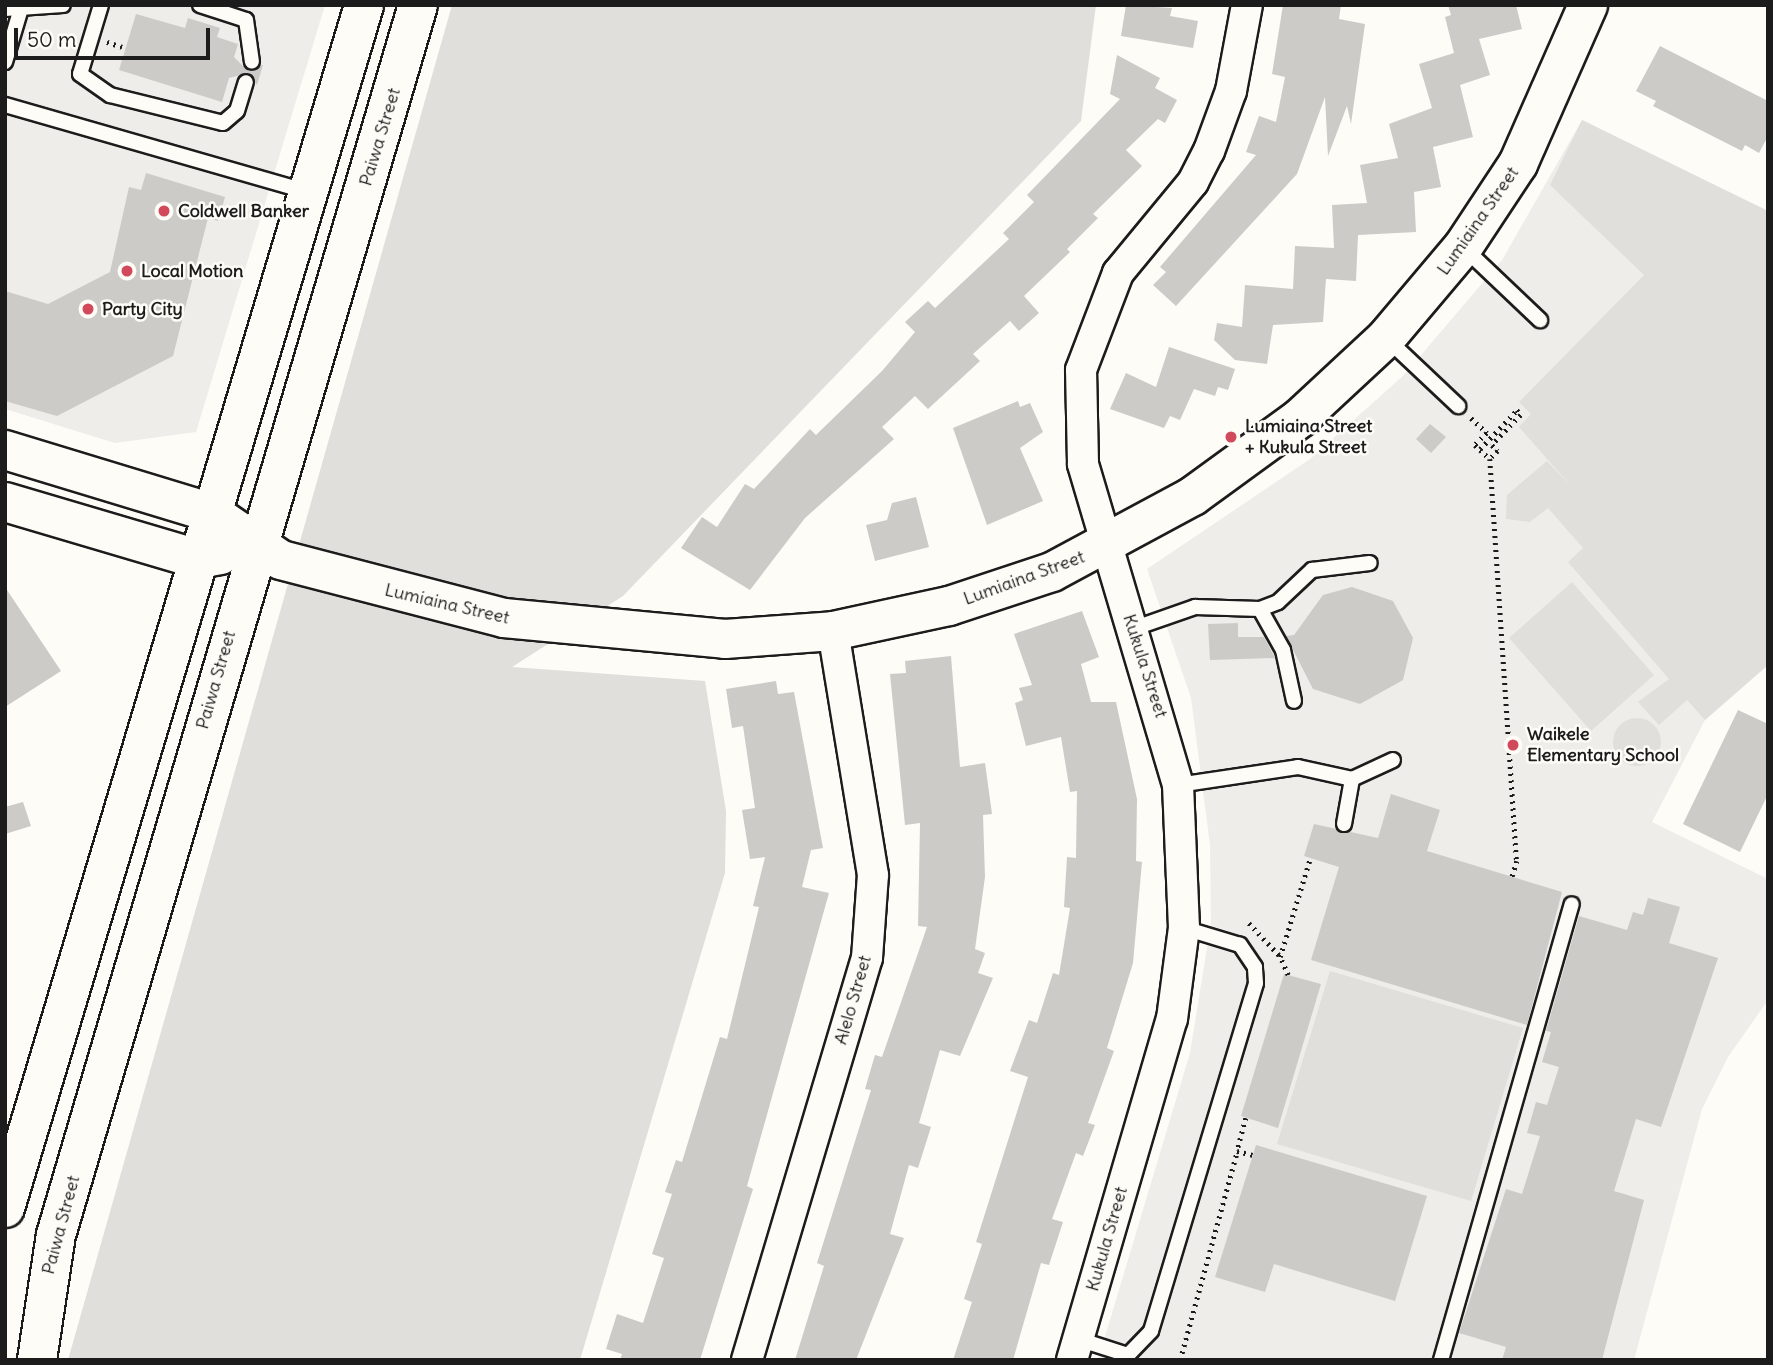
<!DOCTYPE html>
<style>
body{margin:0}
#map{position:relative;width:1773px;height:1365px;overflow:hidden;background:#fdfcf7;font-family:Delius,sans-serif}
div>[style]{position:absolute}
[style*='--x']{left:calc(var(--x)*1px);top:calc(var(--y)*1px);width:calc(var(--w)*1px);rotate:calc(var(--a)*1deg)}
.built>*{inset:0;background:#eeede9}
.green>*{inset:0;background:#e0dfdb}
.round{border-radius:50%}
.building>*{inset:0;background:#cccbc8}
.path>*{height:4.5px;margin-top:-2.25px;transform-origin:0;background:repeating-linear-gradient(90deg,#1c1c1c 0 2px,transparent 0 7px)}
.roads{filter:drop-shadow(2px 0 #1c1c1c) drop-shadow(-2px 0 #1c1c1c) drop-shadow(0 2px #1c1c1c) drop-shadow(0 -2px #1c1c1c)}
.lane>*{height:14px;margin:-7px;padding:0 7px;transform-origin:7px;border-radius:7px;background:#fdfcf7}
.street>*{height:30px;margin:-15px;padding:0 15px;transform-origin:15px;border-radius:15px;background:#fdfcf7}
.secondary>*{height:38px;margin:-19px;padding:0 19px;transform-origin:19px;border-radius:19px;background:#fdfcf7}
.dots>*{width:19px;height:19px;translate:-50% -50%;box-sizing:border-box;border:4px solid #fdfcf7;border-radius:50%}
span{translate:-50% -50%;white-space:nowrap;text-align:center;line-height:1.15;-webkit-text-stroke:5px #fdfcf7;paint-order:stroke}
.street-label{font-size:18px;color:#1c1c1c}
.poi-label{font-size:18px;color:#1c1c1c;font-weight:700}
.left{translate:0 -50%;text-align:left}
.frame{position:absolute;inset:0;border:7px solid #1c1c1c;pointer-events:none}
.scale{position:absolute;left:14px;top:28px;width:196px;height:32px;box-sizing:border-box;border:4px solid #1c1c1c;border-top:0;padding-left:9px;font-size:21px;line-height:24px;white-space:nowrap;color:#1c1c1c;-webkit-text-stroke:5px #fdfcf7;paint-order:stroke}
</style>
<div id="map">
<div class="built">
<div style="clip-path:polygon(5px 5px,325px 5px,196px 432px,115px 443px,5px 409px)"></div>
<div style="clip-path:polygon(1582px 120px,1768px 211px,1768px 665px,1705px 720px,1652px 822px,1768px 879px,1768px 1000px,1728px 1057px,1702px 1109px,1634px 1360px,1098px 1360px,1190px 1053px,1211px 923px,1210px 845px,1191px 698px,1147px 569px,1310px 459px,1404px 375px,1502px 260px)"></div>
</div>
<div class="green">
<div style="clip-path:polygon(452px 5px,1096px 5px,1081px 121px,623px 596px,512px 667px,705px 681px,726px 811px,725px 873px,580px 1360px,68px 1360px)"></div>
<div style="clip-path:polygon(1582px 120px,1768px 211px,1768px 665px,1705px 720px,1687px 700px,1659px 725px,1638px 702px,1669px 679px,1568px 562px,1583px 548px,1548px 508px,1530px 522px,1506px 519px,1507px 495px,1547px 461px,1572px 487px,1519px 427px,1531px 414px,1519px 402px,1644px 275px,1550px 185px)"></div>
<div style="clip-path:polygon(1572px 582px,1654px 675px,1591px 731px,1509px 638px)"></div>
<div class="round" style="left:1613px;top:718px;width:48px;height:48px"></div>
<div style="clip-path:polygon(1330px 971px,1523px 1028px,1471px 1201px,1277px 1144px)"></div>
</div>
<div class="building">
<div style="clip-path:polygon(1126px 5px,1172px 8px,1170px 16px,1198px 21px,1193px 48px,1121px 36px)"></div>
<div style="clip-path:polygon(1283px 5px,1341px 5px,1339px 19px,1365px 24px,1351px 124px,1347px 106px,1328px 156px,1325px 97px,1297px 174px,1176px 306px,1153px 285px,1166px 272px,1160px 267px,1256px 155px,1246px 152px,1259px 116px,1276px 122px,1285px 77px,1272px 74px)"></div>
<div style="clip-path:polygon(1448px 5px,1516px 5px,1522px 29px,1479px 39px,1490px 75px,1460px 85px,1473px 137px,1433px 147px,1441px 187px,1414px 192px,1416px 232px,1358px 235px,1356px 281px,1326px 279px,1323px 322px,1273px 325px,1267px 364px,1235px 360px,1214px 340px,1217px 323px,1242px 327px,1245px 285px,1293px 289px,1295px 246px,1334px 248px,1332px 205px,1367px 203px,1360px 165px,1398px 158px,1389px 124px,1432px 108px,1419px 64px,1454px 53px,1445px 17px,1451px 15px)"></div>
<div style="clip-path:polygon(136px 14px,185px 28px,188px 18px,220px 28px,217px 37px,238px 44px,234px 57px,245px 68px,263px 65px,257px 85px,248px 73px,229px 78px,222px 102px,119px 70px)"></div>
<div style="clip-path:polygon(1660px 46px,1768px 101px,1768px 136px,1759px 153px,1745px 145px,1742px 151px,1653px 106px,1656px 101px,1636px 91px)"></div>
<div style="clip-path:polygon(1117px 55px,1160px 78px,1155px 88px,1177px 100px,1165px 123px,1158px 119px,1126px 150px,1142px 166px,1093px 214px,1098px 218px,1067px 249px,1070px 252px,1024px 296px,1039px 313px,1019px 331px,1010px 321px,973px 354px,980px 361px,928px 409px,915px 396px,882px 427px,894px 439px,805px 518px,750px 590px,681px 548px,702px 517px,717px 527px,745px 484px,754px 489px,810px 429px,816px 435px,882px 371px,915px 332px,905px 322px,928px 301px,935px 308px,1009px 239px,1003px 233px,1034px 202px,1027px 195px,1120px 99px,1110px 94px)"></div>
<div style="clip-path:polygon(146px 173px,225px 197px,218px 221px,208px 218px,173px 356px,57px 416px,5px 401px,5px 291px,48px 304px,110px 272px,129px 187px,141px 190px)"></div>
<div style="clip-path:polygon(1169px 347px,1235px 369px,1228px 390px,1218px 387px,1215px 396px,1194px 389px,1180px 420px,1170px 416px,1164px 428px,1110px 409px,1126px 373px,1156px 387px)"></div>
<div style="clip-path:polygon(1018px 401px,1020px 407px,1030px 403px,1043px 432px,1020px 448px,1043px 501px,987px 525px,953px 428px)"></div>
<div style="clip-path:polygon(1430px 424px,1446px 437px,1431px 453px,1416px 439px)"></div>
<div style="clip-path:polygon(916px 497px,929px 547px,875px 561px,866px 525px,887px 520px,892px 503px)"></div>
<div style="clip-path:polygon(5px 587px,61px 671px,5px 707px)"></div>
<div style="clip-path:polygon(1352px 587px,1393px 601px,1413px 638px,1403px 680px,1360px 704px,1313px 689px,1286px 636px,1294px 635px,1323px 595px)"></div>
<div style="clip-path:polygon(1082px 611px,1099px 657px,1081px 664px,1091px 702px,1116px 702px,1137px 799px,1136px 861px,1142px 862px,1133px 963px,1107px 1048px,1114px 1051px,1088px 1123px,1095px 1125px,1083px 1156px,1076px 1153px,1052px 1219px,1063px 1222px,1049px 1265px,1041px 1263px,1013px 1360px,953px 1360px,972px 1302px,964px 1299px,982px 1244px,976px 1242px,1028px 1077px,1010px 1071px,1029px 1020px,1037px 1023px,1053px 973px,1059px 975px,1070px 908px,1064px 907px,1067px 857px,1076px 858px,1077px 791px,1070px 792px,1061px 737px,1026px 746px,1015px 703px,1023px 700px,1019px 688px,1032px 685px,1014px 634px)"></div>
<div style="clip-path:polygon(1238px 623px,1238px 637px,1264px 637px,1275px 658px,1210px 660px,1208px 624px)"></div>
<div style="clip-path:polygon(951px 656px,960px 767px,985px 763px,992px 814px,983px 815px,985px 877px,975px 949px,985px 953px,978px 973px,993px 978px,960px 1056px,940px 1050px,919px 1123px,931px 1127px,918px 1168px,909px 1165px,890px 1234px,904px 1238px,856px 1360px,795px 1360px,824px 1266px,817px 1263px,871px 1090px,865px 1089px,875px 1055px,882px 1057px,927px 927px,918px 926px,920px 823px,905px 825px,890px 674px,906px 673px,905px 661px)"></div>
<div style="clip-path:polygon(776px 681px,778px 694px,794px 692px,823px 848px,811px 850px,802px 887px,829px 893px,747px 1186px,753px 1189px,700px 1360px,620px 1360px,622px 1354px,606px 1349px,617px 1314px,643px 1323px,664px 1258px,652px 1254px,672px 1194px,665px 1192px,676px 1160px,682px 1162px,720px 1037px,727px 1039px,759px 907px,753px 906px,765px 857px,750px 859px,742px 810px,755px 808px,743px 726px,732px 728px,726px 689px)"></div>
<div style="clip-path:polygon(1738px 710px,1768px 724px,1768px 794px,1740px 852px,1683px 824px)"></div>
<div style="clip-path:polygon(1391px 794px,1440px 810px,1427px 851px,1562px 892px,1527px 1025px,1311px 960px,1339px 867px,1304px 856px,1314px 824px,1378px 838px)"></div>
<div style="clip-path:polygon(23px 802px,31px 826px,5px 834px,5px 807px)"></div>
<div style="clip-path:polygon(1648px 898px,1680px 907px,1669px 943px,1718px 958px,1661px 1127px,1636px 1119px,1614px 1191px,1644px 1200px,1602px 1360px,1502px 1360px,1506px 1347px,1459px 1333px,1506px 1189px,1522px 1194px,1540px 1136px,1527px 1133px,1536px 1102px,1547px 1105px,1559px 1067px,1542px 1062px,1551px 1032px,1546px 1031px,1579px 916px,1627px 930px,1633px 912px,1643px 915px)"></div>
<div style="clip-path:polygon(1284px 974px,1321px 984px,1278px 1128px,1241px 1116px)"></div>
<div style="clip-path:polygon(1256px 1145px,1427px 1196px,1395px 1301px,1274px 1264px,1265px 1292px,1215px 1277px)"></div>
</div>
<div class="path">
<div style="--x:107;--y:42;--w:16;--a:18"></div>
<div style="--x:1471;--y:418;--w:22;--a:43"></div>
<div style="--x:1487;--y:433;--w:17;--a:135"></div>
<div style="--x:1475;--y:445;--w:21;--a:43"></div>
<div style="--x:1480;--y:449;--w:54;--a:-46.5"></div>
<div style="--x:1517;--y:410;--w:6;--a:51"></div>
<div style="--x:1521;--y:415;--w:42;--a:134"></div>
<div style="--x:1492;--y:445;--w:8;--a:45"></div>
<div style="--x:1498;--y:451;--w:11;--a:135"></div>
<div style="--x:1490;--y:459;--w:403;--a:86.2"></div>
<div style="--x:1517;--y:861;--w:17;--a:107"></div>
<div style="--x:1249;--y:923;--w:45;--a:46.8"></div>
<div style="--x:1288;--y:975;--w:20;--a:-114"></div>
<div style="--x:1280;--y:957;--w:102;--a:-73"></div>
<div style="--x:1246;--y:1118;--w:34;--a:105"></div>
<div style="--x:1237;--y:1151;--w:16;--a:14"></div>
<div style="--x:1180;--y:1360;--w:217;--a:-74.7"></div>
</div>
<div class="roads">
<div class="lane">
<div style="--x:101;--y:5;--w:72;--a:106.9"></div>
<div style="--x:80;--y:74;--w:37;--a:35"></div>
<div style="--x:110;--y:95;--w:116;--a:13.9"></div>
<div style="--x:223;--y:123;--w:18;--a:-41"></div>
<div style="--x:237;--y:111;--w:30;--a:-73"></div>
<div style="--x:200;--y:5;--w:48;--a:18.1"></div>
<div style="--x:246;--y:20;--w:42;--a:81.9"></div>
<div style="--x:5;--y:9;--w:58;--a:-3.9"></div>
<div style="--x:5;--y:62;--w:59;--a:-73.4"></div>
<div style="--x:5;--y:105;--w:315;--a:16"></div>
<div style="--x:1464;--y:248;--w:105;--a:43.5"></div>
<div style="--x:1387;--y:339;--w:98;--a:43.3"></div>
<div style="--x:1260;--y:609;--w:47;--a:60.7"></div>
<div style="--x:1283;--y:650;--w:52;--a:77.8"></div>
<div style="--x:1135;--y:628;--w:64;--a:-19.3"></div>
<div style="--x:1195;--y:607;--w:65;--a:1.8"></div>
<div style="--x:1260;--y:609;--w:19;--a:-21"></div>
<div style="--x:1278;--y:602;--w:47;--a:-43.3"></div>
<div style="--x:1312;--y:570;--w:58;--a:-6.9"></div>
<div style="--x:1178;--y:785;--w:121;--a:-8.5"></div>
<div style="--x:1298;--y:767;--w:55;--a:12.5"></div>
<div style="--x:1352;--y:779;--w:45;--a:-24.9"></div>
<div style="--x:1344;--y:824;--w:46;--a:-79.9"></div>
<div style="--x:1078;--y:1339;--w:52;--a:17.7"></div>
<div style="--x:1128;--y:1355;--w:33;--a:-46"></div>
<div style="--x:1151;--y:1331;--w:363;--a:-73.2"></div>
<div style="--x:1256;--y:983;--w:16;--a:-94"></div>
<div style="--x:1255;--y:967;--w:27;--a:-124"></div>
<div style="--x:1240;--y:945;--w:59;--a:-163.1"></div>
<div style="--x:1441;--y:1360;--w:474;--a:-74"></div>
</div>
<div class="street">
<div style="--x:747;--y:1360;--w:420;--a:-73.4"></div>
<div style="--x:867;--y:958;--w:83;--a:-85.9"></div>
<div style="--x:873;--y:875;--w:247;--a:-99.3"></div>
<div style="--x:1072;--y:1360;--w:355;--a:-73.7"></div>
<div style="--x:1172;--y:1019;--w:92;--a:-82.5"></div>
<div style="--x:1184;--y:928;--w:143;--a:-92.4"></div>
<div style="--x:1178;--y:785;--w:335;--a:-106.5"></div>
<div style="--x:1083;--y:464;--w:94;--a:-91.2"></div>
<div style="--x:1081;--y:370;--w:104;--a:-69.1"></div>
<div style="--x:1118;--y:273;--w:118;--a:-50.5"></div>
<div style="--x:1193;--y:182;--w:35;--a:-63"></div>
<div style="--x:1209;--y:151;--w:64;--a:-69.9"></div>
<div style="--x:1231;--y:91;--w:87;--a:-79.5"></div>
</div>
<div class="secondary">
<div style="--x:5;--y:450;--w:216;--a:16.9"></div>
<div style="--x:212;--y:513;--w:83;--a:34.3"></div>
<div style="--x:281;--y:560;--w:230;--a:14.6"></div>
<div style="--x:504;--y:618;--w:222;--a:5.4"></div>
<div style="--x:725;--y:639;--w:108;--a:-4.2"></div>
<div style="--x:833;--y:631;--w:119;--a:-12.2"></div>
<div style="--x:949;--y:606;--w:108;--a:-18.3"></div>
<div style="--x:1052;--y:572;--w:160;--a:-28.3"></div>
<div style="--x:1193;--y:496;--w:132;--a:-36.1"></div>
<div style="--x:1300;--y:418;--w:117;--a:-42.9"></div>
<div style="--x:1386;--y:338;--w:119;--a:-49.8"></div>
<div style="--x:1463;--y:247;--w:100;--a:-56.5"></div>
<div style="--x:1518;--y:164;--w:174;--a:-66.2"></div>
<div style="--x:5;--y:502;--w:201;--a:16.5"></div>
<div style="--x:198;--y:559;--w:23;--a:-10"></div>
<div style="--x:5;--y:1208;--w:1255;--a:-73.38"></div>
<div style="--x:37;--y:1360;--w:126;--a:-81.4"></div>
<div style="--x:56;--y:1235;--w:1282;--a:-73.6"></div>
</div>
</div>
<div class="dots">
<div style="left:164px;top:211px;background:#d1495b"></div>
<div style="left:127px;top:271px;background:#d1495b"></div>
<div style="left:88px;top:309px;background:#d1495b"></div>
<div style="left:1231px;top:437px;background:#d1495b"></div>
<div style="left:1513px;top:745px;background:#d1495b"></div>
</div>
<div class="street-label">
<span style="left:380px;top:137px;rotate:-73deg">Paiwa Street</span>
<span style="left:1478px;top:221px;rotate:-55deg">Lumiaina Street</span>
<span style="left:1024px;top:578px;rotate:-20deg">Lumiaina Street</span>
<span style="left:447px;top:604px;rotate:13deg">Lumiaina Street</span>
<span style="left:1145px;top:666px;rotate:72deg">Kukula Street</span>
<span style="left:216px;top:680px;rotate:-74deg">Paiwa Street</span>
<span style="left:853px;top:1000px;rotate:-74deg">Alelo Street</span>
<span style="left:61px;top:1225px;rotate:-75deg">Paiwa Street</span>
<span style="left:1107px;top:1239px;rotate:-74deg">Kukula Street</span>
</div>
<div class="poi-label">
<span class="left" style="left:178px;top:211px">Coldwell Banker</span>
<span class="left" style="left:141px;top:271px">Local Motion</span>
<span class="left" style="left:102px;top:309px">Party City</span>
<span class="left" style="left:1245px;top:437px">Lumiaina Street<br>+ Kukula Street</span>
<span class="left" style="left:1527px;top:745px">Waikele<br>Elementary School</span>
</div>
<div class="frame"></div>
<div class="scale">50 m</div>
</div>
